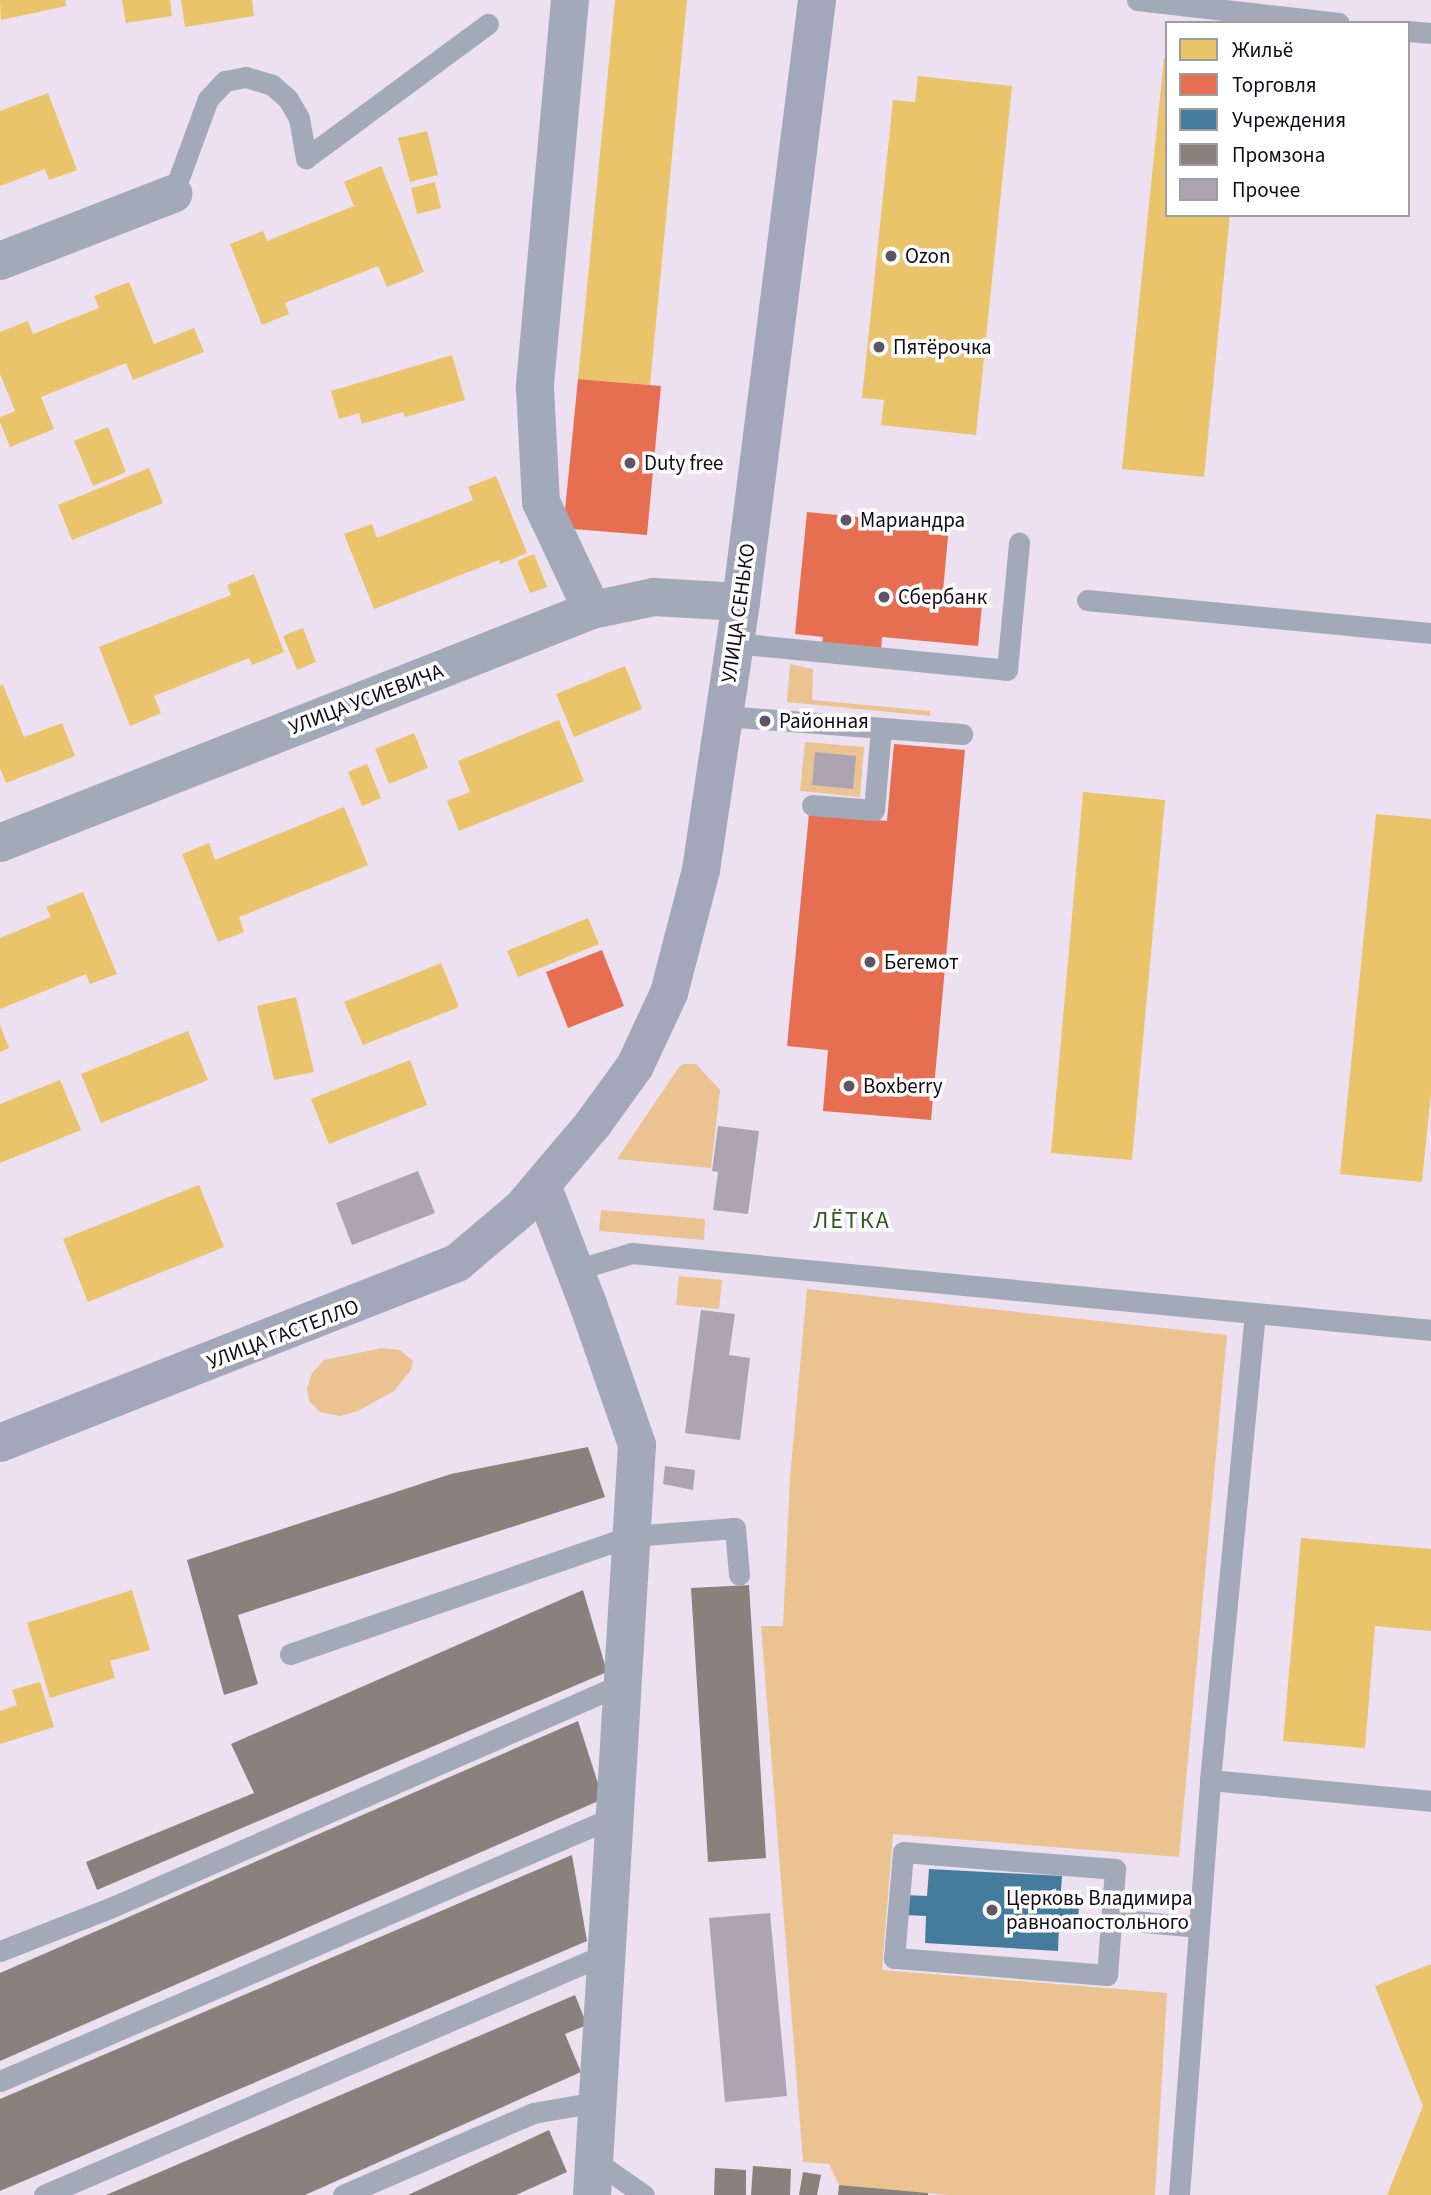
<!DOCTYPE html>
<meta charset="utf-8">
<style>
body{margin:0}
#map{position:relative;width:1431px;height:2195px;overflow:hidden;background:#ede0f1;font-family:"Source Sans 3",sans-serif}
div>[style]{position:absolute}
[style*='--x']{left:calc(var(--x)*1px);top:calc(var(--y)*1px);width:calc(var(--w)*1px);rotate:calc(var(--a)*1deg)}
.green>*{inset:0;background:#eac391}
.homes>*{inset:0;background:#e9c46a}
.shops>*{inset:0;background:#e76f51}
.public>*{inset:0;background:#457b9d}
.industry>*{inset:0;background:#8a817c}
.building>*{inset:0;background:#aca4b2}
.lane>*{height:21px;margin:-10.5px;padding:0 10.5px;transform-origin:10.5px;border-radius:10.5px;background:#a2a9b9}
.street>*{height:38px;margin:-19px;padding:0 19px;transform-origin:19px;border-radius:19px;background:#a2a9b9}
.secondary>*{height:38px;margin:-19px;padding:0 19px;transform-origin:19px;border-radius:19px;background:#a2a8b9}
.dots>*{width:19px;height:19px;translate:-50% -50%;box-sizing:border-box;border:4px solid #fff;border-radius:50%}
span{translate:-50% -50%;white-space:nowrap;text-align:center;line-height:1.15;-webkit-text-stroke:7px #fff;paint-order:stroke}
.poi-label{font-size:21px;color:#120a15}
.left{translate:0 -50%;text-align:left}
.street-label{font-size:21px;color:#120a15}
.quarter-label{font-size:24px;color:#2e591f;letter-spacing:2px}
.legend{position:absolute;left:1165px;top:21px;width:245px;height:196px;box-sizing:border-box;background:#fff;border:2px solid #a09da1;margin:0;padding:9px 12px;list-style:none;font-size:21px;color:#120a15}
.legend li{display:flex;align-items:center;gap:14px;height:35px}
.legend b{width:35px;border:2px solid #a09da1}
</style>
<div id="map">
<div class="green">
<div style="clip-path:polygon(790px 664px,813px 669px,812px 700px,930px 711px,930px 716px,787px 702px)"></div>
<div style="clip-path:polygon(805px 742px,864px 747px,860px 797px,800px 791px)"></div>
<div style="clip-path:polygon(684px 1064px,696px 1064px,720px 1090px,711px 1168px,617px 1159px,679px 1067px)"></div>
<div style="clip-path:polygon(601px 1210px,705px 1219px,704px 1240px,599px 1231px)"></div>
<div style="clip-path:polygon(679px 1276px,722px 1280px,719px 1309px,676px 1305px)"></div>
<div style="clip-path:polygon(807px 1289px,1227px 1335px,1179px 1857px,893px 1834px,882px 1970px,1167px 1993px,1155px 2195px,948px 2195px,839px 2185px,829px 2164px,803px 2162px,761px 1626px,783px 1626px,790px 1478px)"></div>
<div style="clip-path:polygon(382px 1348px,400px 1350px,413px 1361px,411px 1370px,394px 1391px,358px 1411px,340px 1416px,320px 1412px,309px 1401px,307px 1388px,312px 1373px,324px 1360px)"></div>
</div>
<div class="homes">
<div style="clip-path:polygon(0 0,65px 0,66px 6px,1px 20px)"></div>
<div style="clip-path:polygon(122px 0,170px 0,172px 16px,126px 23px)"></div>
<div style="clip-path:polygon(181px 0,252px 0,254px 16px,185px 27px)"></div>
<div style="clip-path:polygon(615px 0,687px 0,650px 385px,578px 379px)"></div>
<div style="clip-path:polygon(1164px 58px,1167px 58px,1167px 215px,1230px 215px,1204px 477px,1122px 469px)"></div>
<div style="clip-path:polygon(918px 76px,1012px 86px,976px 435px,881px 425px,884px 400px,862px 398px,893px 100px,915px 102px)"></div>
<div style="clip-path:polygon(48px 93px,77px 170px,49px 180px,45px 169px,0 186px,0 111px)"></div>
<div style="clip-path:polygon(427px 131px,438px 175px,410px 182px,398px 138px)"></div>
<div style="clip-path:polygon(381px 166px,424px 272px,387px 287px,378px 266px,285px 303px,289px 314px,262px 325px,230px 244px,263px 231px,267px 241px,354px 206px,344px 182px)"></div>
<div style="clip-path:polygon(435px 182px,441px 208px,417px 214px,411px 188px)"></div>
<div style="clip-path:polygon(129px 282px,154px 344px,194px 328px,204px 352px,133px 380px,126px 363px,41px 397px,54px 429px,10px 447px,0 422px,0 417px,15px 411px,0 374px,0 332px,28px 321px,33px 334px,99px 308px,94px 296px)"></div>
<div style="clip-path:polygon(452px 355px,465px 400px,405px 417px,403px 412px,362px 424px,359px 413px,339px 419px,331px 391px)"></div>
<div style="clip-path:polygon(108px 427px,126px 472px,93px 486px,74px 441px)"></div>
<div style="clip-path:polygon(149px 468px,163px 503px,72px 540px,58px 505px)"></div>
<div style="clip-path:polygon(496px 476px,527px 553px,500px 564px,499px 560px,374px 609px,344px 534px,372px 524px,377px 538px,473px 500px,468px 487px)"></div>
<div style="clip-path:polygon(534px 554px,547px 587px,530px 593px,517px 561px)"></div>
<div style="clip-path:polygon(254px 574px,284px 652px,252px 665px,249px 658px,154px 696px,161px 713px,130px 726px,99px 647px,231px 595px,227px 585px)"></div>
<div style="clip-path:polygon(303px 628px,316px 662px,297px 670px,283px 636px)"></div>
<div style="clip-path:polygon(625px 666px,642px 709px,574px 737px,556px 694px)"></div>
<div style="clip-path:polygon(3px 685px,24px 737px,62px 723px,75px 756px,6px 783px,0 768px,0 686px)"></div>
<div style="clip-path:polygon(559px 720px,584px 781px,459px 831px,447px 801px,470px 792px,458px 761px)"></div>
<div style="clip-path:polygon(414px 733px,428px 768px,389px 784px,375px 749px)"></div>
<div style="clip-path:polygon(367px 764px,381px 798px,362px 806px,348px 772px)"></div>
<div style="clip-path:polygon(1083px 792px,1165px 800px,1132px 1160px,1051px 1153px)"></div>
<div style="clip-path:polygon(344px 807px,368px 865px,239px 917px,244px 932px,218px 942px,182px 854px,209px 843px,215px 860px)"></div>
<div style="clip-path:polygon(1376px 814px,1431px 819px,1431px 1093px,1422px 1182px,1340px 1174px)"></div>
<div style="clip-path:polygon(83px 892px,117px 974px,90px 984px,86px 974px,0 1009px,0 938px,51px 917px,46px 907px)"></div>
<div style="clip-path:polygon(588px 918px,599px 944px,518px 977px,507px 951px)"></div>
<div style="clip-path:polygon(441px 963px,459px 1007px,363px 1045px,344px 1002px)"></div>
<div style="clip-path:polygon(296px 997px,314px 1072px,274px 1080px,257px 1006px)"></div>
<div style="clip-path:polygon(0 1025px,9px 1048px,0 1052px)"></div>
<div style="clip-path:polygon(188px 1031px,208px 1080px,101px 1123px,81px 1074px)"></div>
<div style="clip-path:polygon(410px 1060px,427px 1105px,329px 1144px,311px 1099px)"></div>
<div style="clip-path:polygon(60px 1080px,81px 1130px,0 1163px,0 1104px)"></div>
<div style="clip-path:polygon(199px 1185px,224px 1247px,88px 1302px,63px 1239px)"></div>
<div style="clip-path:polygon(1301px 1538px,1431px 1549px,1431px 1631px,1375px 1626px,1365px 1748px,1283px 1741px)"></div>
<div style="clip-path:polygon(132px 1590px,150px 1650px,110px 1661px,115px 1678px,50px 1698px,27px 1623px)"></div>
<div style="clip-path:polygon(40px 1682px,54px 1727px,0 1744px,0 1711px,17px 1705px,12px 1690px)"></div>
<div style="clip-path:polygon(1431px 1964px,1431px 2195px,1387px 2195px,1423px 2106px,1375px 1986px)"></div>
</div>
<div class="shops">
<div style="clip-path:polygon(578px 379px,661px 386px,647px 535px,573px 529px,565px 510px)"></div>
<div style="clip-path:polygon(807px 512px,949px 526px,942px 602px,982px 605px,978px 646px,882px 637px,881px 648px,822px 643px,823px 637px,795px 634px)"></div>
<div style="clip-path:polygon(894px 744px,965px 750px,931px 1120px,823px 1111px,828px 1050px,787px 1046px,809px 813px,887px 821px)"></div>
<div style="clip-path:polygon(602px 950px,624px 1006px,568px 1028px,546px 972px)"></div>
</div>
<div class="public">
<div style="clip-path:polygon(929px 1869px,1062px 1876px,1060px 1903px,1079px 1904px,1078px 1924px,1059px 1924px,1058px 1951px,925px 1943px,926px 1916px,905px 1915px,906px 1895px,927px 1896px)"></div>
</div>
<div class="industry">
<div style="clip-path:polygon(588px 1447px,605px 1497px,238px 1615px,258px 1684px,224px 1695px,187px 1560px,451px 1474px)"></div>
<div style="clip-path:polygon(749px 1585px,766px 1858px,708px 1862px,691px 1588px)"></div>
<div style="clip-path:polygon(583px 1590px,607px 1672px,97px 1890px,86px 1862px,254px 1793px,231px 1744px)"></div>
<div style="clip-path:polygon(578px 1721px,603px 1799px,0 2061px,0 1973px)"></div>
<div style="clip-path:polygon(572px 1855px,587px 1941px,0 2191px,0 2099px)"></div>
<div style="clip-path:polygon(575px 1995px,587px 2025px,565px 2034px,581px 2072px,305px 2195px,106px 2195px)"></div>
<div style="clip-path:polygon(549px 2130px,567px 2172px,516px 2195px,408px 2195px)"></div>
<div style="clip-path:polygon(753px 2166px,791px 2169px,790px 2195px,751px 2195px)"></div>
<div style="clip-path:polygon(715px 2168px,746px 2170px,746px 2195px,714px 2195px)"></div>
<div style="clip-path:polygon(803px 2172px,821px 2175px,817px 2195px,799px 2195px)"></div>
<div style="clip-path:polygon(839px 2185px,928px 2193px,928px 2195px,838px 2195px)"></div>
</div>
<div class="building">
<div style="clip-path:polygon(815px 752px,856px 756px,853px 789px,812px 785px)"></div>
<div style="clip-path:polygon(718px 1126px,759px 1131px,748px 1214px,713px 1210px,718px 1172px,712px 1171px)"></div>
<div style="clip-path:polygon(418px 1171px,435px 1213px,352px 1245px,336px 1203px)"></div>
<div style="clip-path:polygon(701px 1310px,735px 1314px,729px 1355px,750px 1358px,740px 1440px,685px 1433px)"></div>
<div style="clip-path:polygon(665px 1466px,695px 1470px,693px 1490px,663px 1484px)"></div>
<div style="clip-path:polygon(770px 1913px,787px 2096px,725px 2102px,709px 1918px)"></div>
</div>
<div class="lane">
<div style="--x:1137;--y:0;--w:203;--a:6.5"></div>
<div style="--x:1408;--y:31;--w:23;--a:5"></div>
<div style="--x:173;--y:194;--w:101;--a:-69.8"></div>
<div style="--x:208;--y:99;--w:25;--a:-47"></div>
<div style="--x:225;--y:81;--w:21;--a:-11"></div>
<div style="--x:246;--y:77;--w:27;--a:17"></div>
<div style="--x:272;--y:85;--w:21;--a:41"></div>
<div style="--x:288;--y:99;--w:22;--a:60"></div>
<div style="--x:299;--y:118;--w:41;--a:80.1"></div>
<div style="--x:306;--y:158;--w:226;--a:-36.4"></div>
<div style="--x:1087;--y:600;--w:346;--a:5.5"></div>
<div style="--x:734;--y:643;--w:274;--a:5.6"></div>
<div style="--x:1007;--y:670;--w:128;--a:-84.6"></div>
<div style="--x:723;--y:716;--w:240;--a:4.3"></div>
<div style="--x:812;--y:805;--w:62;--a:4.6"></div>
<div style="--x:874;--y:810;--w:82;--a:-85.1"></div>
<div style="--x:575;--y:1270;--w:59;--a:-16.6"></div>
<div style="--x:632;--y:1253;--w:803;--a:5.5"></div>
<div style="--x:290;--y:1654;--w:361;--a:-19.1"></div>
<div style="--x:631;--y:1536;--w:104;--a:-4.4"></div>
<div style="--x:735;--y:1528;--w:47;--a:85.1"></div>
<div style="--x:1210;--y:1780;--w:222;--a:5.4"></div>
<div style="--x:903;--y:1852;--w:213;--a:4.6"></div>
<div style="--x:1115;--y:1869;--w:106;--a:94.3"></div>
<div style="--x:1107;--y:1975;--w:214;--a:-175.4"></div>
<div style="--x:894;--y:1958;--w:106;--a:-85.1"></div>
<div style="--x:1111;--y:1919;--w:88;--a:5.2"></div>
<div style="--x:0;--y:1951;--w:118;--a:-21.4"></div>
<div style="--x:110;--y:1908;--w:559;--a:-23.63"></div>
<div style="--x:0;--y:2081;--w:668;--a:-23.27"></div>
<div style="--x:594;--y:2160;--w:61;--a:35"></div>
<div style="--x:44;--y:2195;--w:611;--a:-23.21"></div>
<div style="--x:343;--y:2195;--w:207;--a:-23.3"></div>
<div style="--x:533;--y:2113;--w:65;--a:-9.8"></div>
<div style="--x:1179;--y:2195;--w:416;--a:-85.7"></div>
<div style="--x:1210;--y:1780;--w:466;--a:-84.5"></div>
</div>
<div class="street">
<div style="--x:570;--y:0;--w:390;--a:95.2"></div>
<div style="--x:535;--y:388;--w:114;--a:87"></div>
<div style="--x:541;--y:502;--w:119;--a:64.7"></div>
<div style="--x:0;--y:261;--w:186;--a:-21.2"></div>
<div style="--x:0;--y:843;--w:636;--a:-21.48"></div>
<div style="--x:592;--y:610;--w:63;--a:-11.8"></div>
<div style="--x:654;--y:597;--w:87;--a:3.3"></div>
<div style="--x:542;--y:1185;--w:128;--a:68.9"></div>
<div style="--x:588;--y:1304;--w:149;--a:70.8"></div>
<div style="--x:637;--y:1445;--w:751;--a:93.43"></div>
</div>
<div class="secondary">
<div style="--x:0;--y:1443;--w:491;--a:-21.5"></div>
<div style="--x:457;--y:1263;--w:85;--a:-40.2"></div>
<div style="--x:522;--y:1208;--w:110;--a:-49.8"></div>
<div style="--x:593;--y:1124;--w:72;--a:-54.1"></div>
<div style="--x:635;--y:1066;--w:81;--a:-65"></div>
<div style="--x:669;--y:993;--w:127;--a:-75.4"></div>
<div style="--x:701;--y:870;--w:271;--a:-81.5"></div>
<div style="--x:741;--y:602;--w:607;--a:-82.8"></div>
</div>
<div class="dots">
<div style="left:891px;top:256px;background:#5f5562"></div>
<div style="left:879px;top:347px;background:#5f5562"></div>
<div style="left:630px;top:463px;background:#5f5562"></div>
<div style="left:846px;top:520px;background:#5f5562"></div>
<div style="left:884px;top:597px;background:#5f5562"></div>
<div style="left:765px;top:721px;background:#5f5562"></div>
<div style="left:870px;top:962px;background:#5f5562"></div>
<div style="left:849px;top:1086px;background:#5f5562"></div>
<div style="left:992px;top:1910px;background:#5f5562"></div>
</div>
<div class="poi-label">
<span class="left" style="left:905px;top:256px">Ozon</span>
<span class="left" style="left:893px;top:347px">Пятёрочка</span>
<span class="left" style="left:644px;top:463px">Duty free</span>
<span class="left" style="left:860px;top:520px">Мариандра</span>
<span class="left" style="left:898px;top:597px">Сбербанк</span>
<span class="left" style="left:779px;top:721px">Районная</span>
<span class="left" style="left:884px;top:962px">Бегемот</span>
<span class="left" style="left:863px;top:1086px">Boxberry</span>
<span class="left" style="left:1006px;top:1910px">Церковь Владимира<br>равноапостольного</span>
</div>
<div class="street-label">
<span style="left:738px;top:613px;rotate:-82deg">УЛИЦА СЕНЬКО</span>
<span style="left:366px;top:699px;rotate:-21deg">УЛИЦА УСИЕВИЧА</span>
<span style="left:283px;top:1334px;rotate:-21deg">УЛИЦА ГАСТЕЛЛО</span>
</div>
<div class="quarter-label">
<span style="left:852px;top:1221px">ЛЁТКА</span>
</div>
<ul class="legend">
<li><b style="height:19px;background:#e9c46a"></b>Жильё</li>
<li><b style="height:19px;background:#e76f51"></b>Торговля</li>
<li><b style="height:19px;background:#457b9d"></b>Учреждения</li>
<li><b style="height:19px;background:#8a817c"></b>Промзона</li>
<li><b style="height:19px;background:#aca4b2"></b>Прочее</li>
</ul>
</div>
